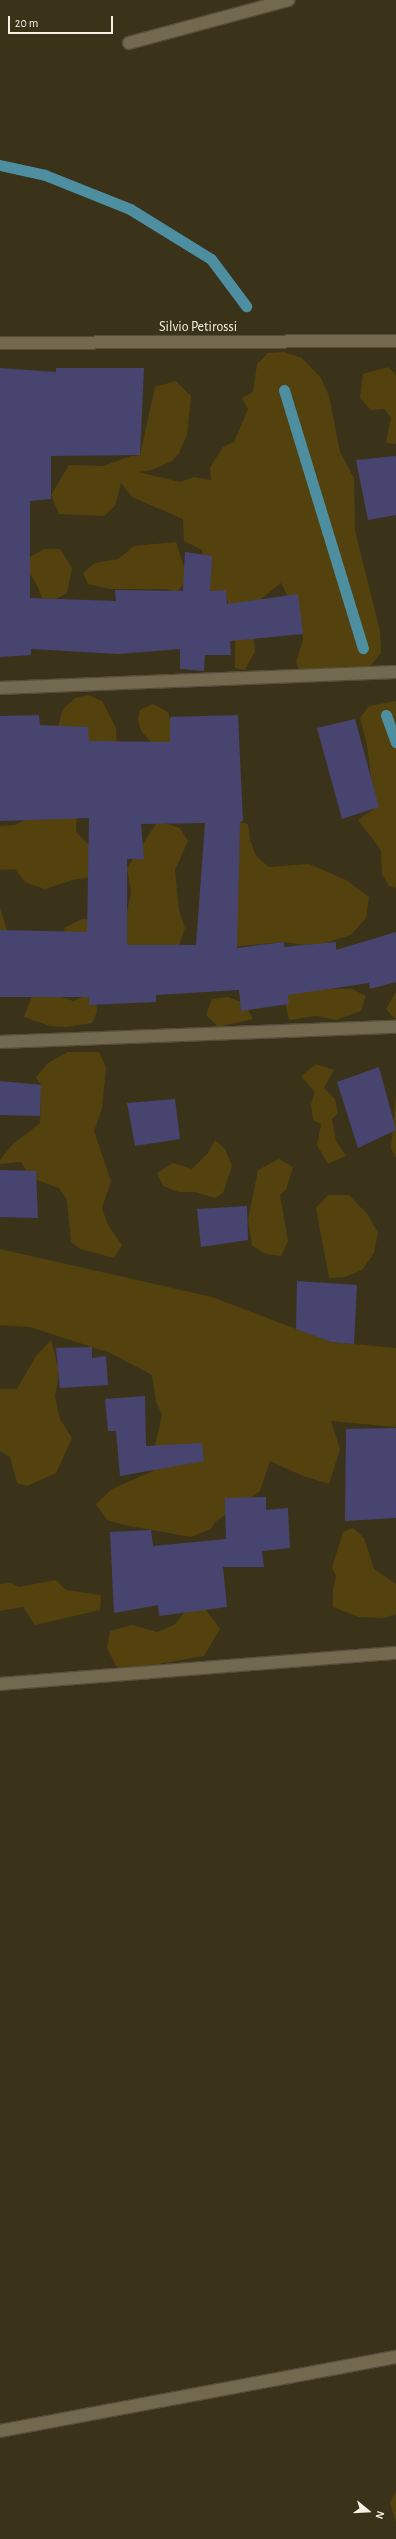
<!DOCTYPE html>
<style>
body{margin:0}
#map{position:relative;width:396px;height:2539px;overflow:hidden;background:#3b321a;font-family:"Alegreya Sans",sans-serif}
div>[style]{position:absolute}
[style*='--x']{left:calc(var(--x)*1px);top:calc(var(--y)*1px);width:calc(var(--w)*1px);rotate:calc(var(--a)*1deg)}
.green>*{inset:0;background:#53420e}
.stream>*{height:11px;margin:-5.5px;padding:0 5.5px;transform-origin:5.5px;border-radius:5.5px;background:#4d8fa1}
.building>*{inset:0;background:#474470}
.roads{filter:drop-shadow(1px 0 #554e39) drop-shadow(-1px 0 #554e39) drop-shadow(0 1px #554e39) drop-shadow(0 -1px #554e39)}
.lane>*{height:12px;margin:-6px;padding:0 6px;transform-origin:6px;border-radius:6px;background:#73694f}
.street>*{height:12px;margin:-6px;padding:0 6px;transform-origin:6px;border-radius:6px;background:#73694f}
span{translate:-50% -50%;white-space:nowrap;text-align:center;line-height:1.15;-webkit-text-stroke:3.5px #3b321a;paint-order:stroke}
.street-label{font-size:14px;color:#f6f1e2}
.north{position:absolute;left:348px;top:2491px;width:40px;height:40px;-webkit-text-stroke:3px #3b321a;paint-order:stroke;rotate:108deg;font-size:11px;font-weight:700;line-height:16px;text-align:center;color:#f6f1e2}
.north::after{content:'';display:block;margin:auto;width:14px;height:18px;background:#f6f1e2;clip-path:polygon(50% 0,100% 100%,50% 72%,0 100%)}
.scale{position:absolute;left:8px;top:16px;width:105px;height:18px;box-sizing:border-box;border:2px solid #f6f1e2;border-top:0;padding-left:5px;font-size:12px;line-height:14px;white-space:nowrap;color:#f6f1e2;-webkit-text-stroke:3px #3b321a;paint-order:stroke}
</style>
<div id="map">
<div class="green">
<div style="clip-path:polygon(284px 352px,302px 358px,321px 378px,329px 396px,340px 452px,354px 478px,355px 530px,380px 631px,381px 653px,364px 674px,302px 676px,296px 662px,303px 640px,301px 621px,281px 583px,261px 599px,253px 629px,255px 651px,245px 670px,235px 668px,235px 643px,227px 598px,210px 590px,202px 550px,184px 541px,183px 519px,132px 497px,121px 483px,115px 506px,104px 516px,59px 514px,51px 495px,69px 465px,103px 466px,131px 456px,140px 455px,155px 387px,176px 381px,191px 396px,187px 435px,179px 453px,172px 461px,152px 470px,138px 472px,180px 482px,194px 477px,211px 480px,210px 467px,223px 447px,234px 442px,248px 409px,242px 398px,253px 392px,257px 364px,268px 353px)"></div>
<div style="clip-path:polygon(388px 367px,396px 375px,396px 444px,386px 443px,391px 418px,385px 409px,371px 410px,360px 398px,363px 374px)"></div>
<div style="clip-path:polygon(176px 542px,188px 579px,177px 592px,166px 589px,110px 589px,88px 584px,83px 573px,95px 563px,118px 559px,134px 546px)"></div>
<div style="clip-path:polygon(44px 549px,60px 549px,72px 568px,67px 593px,56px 599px,42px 598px,36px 583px,27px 570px,30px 557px)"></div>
<div style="clip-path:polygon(88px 695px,102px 701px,116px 728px,117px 749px,111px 766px,58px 726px,63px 709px,75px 698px)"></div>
<div style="clip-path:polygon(396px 701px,396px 888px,389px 886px,382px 874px,381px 850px,358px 820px,375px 808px,367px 745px,360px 718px,369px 706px)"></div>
<div style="clip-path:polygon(153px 704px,168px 712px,177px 747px,158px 761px,151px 742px,141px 731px,138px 719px,140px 710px)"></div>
<div style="clip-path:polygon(37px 801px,77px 811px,76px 832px,109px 865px,87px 878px,76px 879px,45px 889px,25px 882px,15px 869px,0 870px,0 826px,15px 825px,25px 820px)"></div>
<div style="clip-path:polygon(217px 816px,248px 824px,250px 840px,256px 856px,269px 867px,309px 864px,346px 880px,369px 897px,366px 918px,351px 935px,325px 943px,305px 945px,284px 942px,230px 947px,237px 905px,238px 879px)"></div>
<div style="clip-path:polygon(158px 821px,180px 828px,188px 841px,175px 870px,179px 911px,185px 928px,179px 945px,96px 1001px,97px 1012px,92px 1023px,67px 1027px,50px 1026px,24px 1017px,32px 997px,61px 997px,73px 1001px,82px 997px,82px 969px,67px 944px,64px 928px,82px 919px,101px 920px,126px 918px,131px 892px,127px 868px)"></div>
<div style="clip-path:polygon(0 908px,9px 936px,0 944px)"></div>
<div style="clip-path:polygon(287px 988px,352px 989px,366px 996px,361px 1011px,336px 1020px,317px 1016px,289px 1020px,286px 1008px)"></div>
<div style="clip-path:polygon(396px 992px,396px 1018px,394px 1018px,386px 1009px)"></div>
<div style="clip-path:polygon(228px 997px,244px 1003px,253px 1019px,218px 1027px,206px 1015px,212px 999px)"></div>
<div style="clip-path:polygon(68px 1052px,99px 1052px,106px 1067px,102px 1109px,94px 1131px,111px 1181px,102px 1208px,108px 1225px,122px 1245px,114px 1258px,80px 1249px,71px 1242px,67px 1200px,59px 1188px,31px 1178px,21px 1162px,0 1164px,0 1160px,12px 1145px,40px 1123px,41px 1085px,36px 1077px,48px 1063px)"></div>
<div style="clip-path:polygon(316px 1064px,334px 1070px,324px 1088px,335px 1099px,338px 1113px,332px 1119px,336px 1141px,346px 1156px,328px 1164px,317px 1145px,321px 1124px,313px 1120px,311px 1104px,315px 1092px,301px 1076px)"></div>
<div style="clip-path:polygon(396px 1095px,396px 1158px,391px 1148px)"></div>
<div style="clip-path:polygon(215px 1140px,225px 1149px,232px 1166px,223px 1193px,215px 1198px,195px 1192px,179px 1192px,163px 1186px,157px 1173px,173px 1163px,192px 1169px,208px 1153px)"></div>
<div style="clip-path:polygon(279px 1159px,293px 1167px,286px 1190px,280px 1195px,288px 1241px,281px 1256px,266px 1254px,252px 1246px,248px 1220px,258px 1170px)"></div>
<div style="clip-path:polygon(328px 1195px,349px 1195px,368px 1215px,378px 1233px,374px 1253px,362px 1270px,345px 1277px,329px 1278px,316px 1208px)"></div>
<div style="clip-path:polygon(0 1249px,212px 1297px,331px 1342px,396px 1348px,396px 1427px,331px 1421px,340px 1449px,329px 1484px,303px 1476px,270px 1461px,260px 1491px,215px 1522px,211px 1529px,191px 1537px,124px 1525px,107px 1520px,96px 1504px,112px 1489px,155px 1470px,155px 1446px,162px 1415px,156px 1401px,152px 1375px,110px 1353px,30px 1327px,0 1325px)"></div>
<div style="clip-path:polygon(51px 1340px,59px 1371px,55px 1397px,60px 1419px,72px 1438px,56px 1473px,27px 1486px,17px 1483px,10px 1457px,0 1451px,0 1389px,17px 1389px,36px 1356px)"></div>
<div style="clip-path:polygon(353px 1528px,364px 1538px,374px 1569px,396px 1584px,396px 1614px,384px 1618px,359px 1617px,333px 1607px,333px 1590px,336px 1576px,332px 1568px,343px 1532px)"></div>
<div style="clip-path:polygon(56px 1580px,66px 1590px,101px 1595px,100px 1610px,35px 1625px,23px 1607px,0 1611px,0 1584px,11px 1583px,19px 1587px)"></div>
<div style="clip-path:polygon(188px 1608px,206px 1610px,220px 1629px,204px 1656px,129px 1669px,116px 1666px,107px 1648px,110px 1631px,132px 1625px,157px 1632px,174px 1625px)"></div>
<div style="clip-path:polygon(396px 2491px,396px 2522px,390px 2503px)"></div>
</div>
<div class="stream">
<div style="--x:0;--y:165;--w:46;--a:12.5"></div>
<div style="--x:45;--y:175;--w:92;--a:21.8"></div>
<div style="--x:130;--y:209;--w:95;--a:31.7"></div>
<div style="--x:211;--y:259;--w:59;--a:53.3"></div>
<div style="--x:284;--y:390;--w:270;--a:73"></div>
<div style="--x:386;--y:715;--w:29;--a:70"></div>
</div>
<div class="building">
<div style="clip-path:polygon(0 368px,56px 372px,56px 368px,144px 368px,140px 455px,51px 456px,51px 499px,30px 501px,30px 598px,116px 601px,115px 590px,183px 591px,185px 552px,212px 556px,210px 591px,226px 590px,227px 604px,298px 594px,303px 634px,230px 641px,231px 655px,205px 655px,204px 671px,180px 669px,180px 649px,118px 654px,31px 649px,31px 655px,0 657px)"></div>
<div style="clip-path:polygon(396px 456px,396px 515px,368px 520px,356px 460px)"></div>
<div style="clip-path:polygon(evenodd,39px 715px,40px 725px,88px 727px,89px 741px,170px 742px,170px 717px,238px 715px,243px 821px,240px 822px,237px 948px,284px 942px,284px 947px,336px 942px,336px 950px,396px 932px,396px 982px,370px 989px,369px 983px,288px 995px,289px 1004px,241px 1011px,239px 990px,156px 995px,156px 1002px,89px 1005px,89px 997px,0 997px,0 930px,87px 932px,89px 818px,0 821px,0 716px,39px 715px,205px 823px,196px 945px,127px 945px,127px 859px,144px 859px,141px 824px,205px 823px)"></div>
<div style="clip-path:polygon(355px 719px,379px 807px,342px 819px,317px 728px)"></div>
<div style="clip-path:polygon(379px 1067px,396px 1130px,358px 1148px,337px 1082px)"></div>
<div style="clip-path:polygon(0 1081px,41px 1085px,40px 1116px,0 1115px)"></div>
<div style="clip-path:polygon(175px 1099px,180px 1139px,135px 1146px,127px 1103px)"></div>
<div style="clip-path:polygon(0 1170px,36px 1171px,38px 1218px,0 1217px)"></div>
<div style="clip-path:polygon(247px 1206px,248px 1240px,201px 1247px,197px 1209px)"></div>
<div style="clip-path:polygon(297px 1281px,357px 1285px,354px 1344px,331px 1342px,296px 1329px)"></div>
<div style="clip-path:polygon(92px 1347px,92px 1358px,106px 1356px,108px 1385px,60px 1388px,56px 1348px)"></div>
<div style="clip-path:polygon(145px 1396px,146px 1446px,202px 1443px,204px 1461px,120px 1476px,116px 1431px,108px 1431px,105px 1399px)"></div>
<div style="clip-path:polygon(396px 1428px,396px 1518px,345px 1521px,346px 1429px)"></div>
<div style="clip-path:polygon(266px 1497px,266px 1510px,288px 1508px,290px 1548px,262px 1551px,264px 1567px,223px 1567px,227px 1607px,159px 1616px,158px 1605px,114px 1613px,110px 1532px,151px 1530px,153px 1546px,226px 1539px,225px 1498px)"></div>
</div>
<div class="roads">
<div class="lane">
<div style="--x:0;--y:2431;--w:403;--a:-10.6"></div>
</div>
<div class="street">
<div style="--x:129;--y:43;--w:165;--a:-15.1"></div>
<div style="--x:0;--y:343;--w:396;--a:-0.3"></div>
<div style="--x:0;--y:688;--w:396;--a:-2.3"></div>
<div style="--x:0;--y:1042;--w:396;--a:-2.2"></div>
<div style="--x:0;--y:1684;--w:397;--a:-4.5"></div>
</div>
</div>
<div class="street-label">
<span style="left:198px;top:327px">Silvio Petirossi</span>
</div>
<div class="north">N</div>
<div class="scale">20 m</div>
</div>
